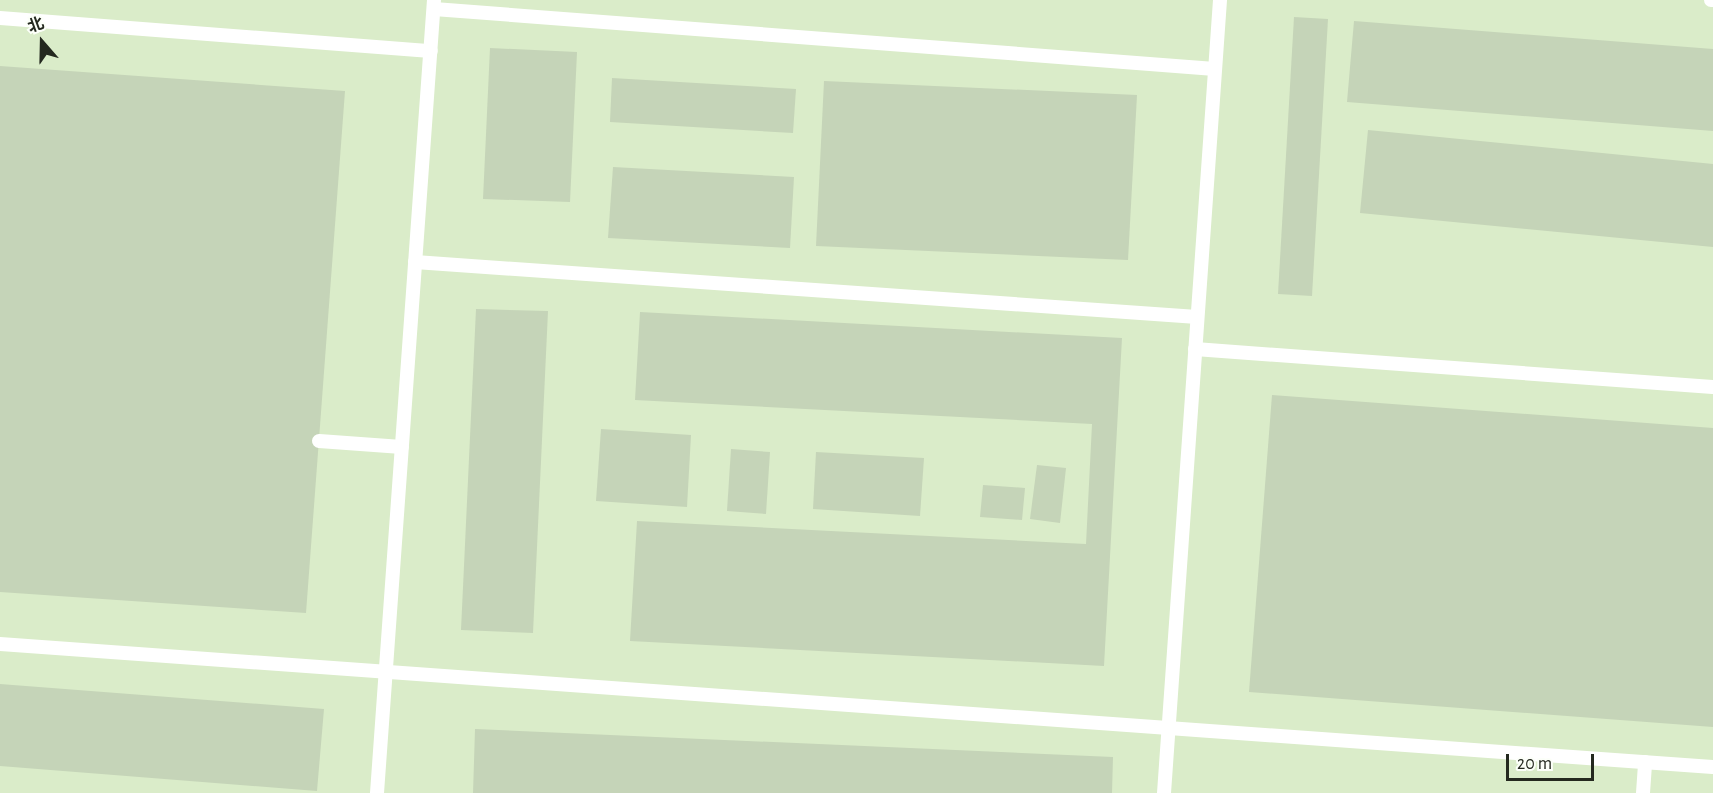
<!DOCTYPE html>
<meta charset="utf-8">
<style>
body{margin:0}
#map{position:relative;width:1713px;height:793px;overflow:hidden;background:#e7f6da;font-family:"Alegreya Sans","Noto Sans SC",sans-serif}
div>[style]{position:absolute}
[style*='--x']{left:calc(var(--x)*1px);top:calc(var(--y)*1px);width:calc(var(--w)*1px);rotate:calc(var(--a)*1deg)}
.built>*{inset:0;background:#daecc9}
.building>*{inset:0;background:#c5d4b8}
.service>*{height:14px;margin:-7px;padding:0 7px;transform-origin:7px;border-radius:7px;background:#fff}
span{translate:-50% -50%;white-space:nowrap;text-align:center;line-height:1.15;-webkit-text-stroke:5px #fcfff9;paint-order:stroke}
.north{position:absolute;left:12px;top:12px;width:60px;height:60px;-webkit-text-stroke:4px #fcfff9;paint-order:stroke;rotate:340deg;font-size:16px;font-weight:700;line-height:24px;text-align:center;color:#24291f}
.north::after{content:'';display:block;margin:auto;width:21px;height:27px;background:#24291f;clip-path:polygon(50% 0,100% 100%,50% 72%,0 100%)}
.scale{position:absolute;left:1506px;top:754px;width:88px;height:27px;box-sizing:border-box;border:3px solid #24291f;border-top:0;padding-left:8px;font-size:18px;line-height:21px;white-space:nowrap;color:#24291f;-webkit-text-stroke:4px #fcfff9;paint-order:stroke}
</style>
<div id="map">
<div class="built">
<div style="clip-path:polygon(0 0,1713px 0,1713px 793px,0 793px)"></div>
</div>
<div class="building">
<div style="clip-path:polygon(1294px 17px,1328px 19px,1312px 296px,1278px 294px)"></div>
<div style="clip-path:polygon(1354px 21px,1713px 49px,1713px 131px,1347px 102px)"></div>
<div style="clip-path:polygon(490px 48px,577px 52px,570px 202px,483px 199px)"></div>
<div style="clip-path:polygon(0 66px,345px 91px,306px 613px,0 592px)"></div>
<div style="clip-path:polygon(612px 78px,796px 89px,793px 133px,610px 122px)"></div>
<div style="clip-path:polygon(824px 81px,1137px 95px,1128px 260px,816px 246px)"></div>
<div style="clip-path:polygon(1368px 130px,1713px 164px,1713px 247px,1360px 213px)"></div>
<div style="clip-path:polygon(613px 167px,794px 177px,790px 248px,608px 238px)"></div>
<div style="clip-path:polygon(476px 309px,548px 311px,533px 633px,461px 630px)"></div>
<div style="clip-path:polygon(640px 312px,1122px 338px,1104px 666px,630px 641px,637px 521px,1086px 544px,1092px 424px,635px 400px)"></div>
<div style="clip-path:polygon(1272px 395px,1713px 428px,1713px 727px,1249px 692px)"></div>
<div style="clip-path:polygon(601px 429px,691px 435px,687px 507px,596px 501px)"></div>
<div style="clip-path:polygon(731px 449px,770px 452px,766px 514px,727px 511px)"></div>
<div style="clip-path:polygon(816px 452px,924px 458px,920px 516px,813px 509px)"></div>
<div style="clip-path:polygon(1037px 465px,1066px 468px,1060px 523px,1030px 519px)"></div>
<div style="clip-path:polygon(983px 485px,1025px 488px,1022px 520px,980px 517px)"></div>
<div style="clip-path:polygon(0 684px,324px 709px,317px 791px,0 766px)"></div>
<div style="clip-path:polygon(475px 729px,1113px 757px,1112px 793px,473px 793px)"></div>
</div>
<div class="service">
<div style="--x:1711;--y:0;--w:2;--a:0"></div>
<div style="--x:434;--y:9;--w:783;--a:4.39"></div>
<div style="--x:0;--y:18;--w:432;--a:4.4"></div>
<div style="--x:415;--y:262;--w:784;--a:4.02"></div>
<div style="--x:1195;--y:349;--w:519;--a:4.2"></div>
<div style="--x:319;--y:441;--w:83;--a:4.1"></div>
<div style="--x:0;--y:644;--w:1717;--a:4.11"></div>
<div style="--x:377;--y:793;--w:795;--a:-85.89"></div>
<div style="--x:1164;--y:793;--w:795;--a:-85.96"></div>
<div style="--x:1643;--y:793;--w:31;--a:-86"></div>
</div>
<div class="north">北</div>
<div class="scale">20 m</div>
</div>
